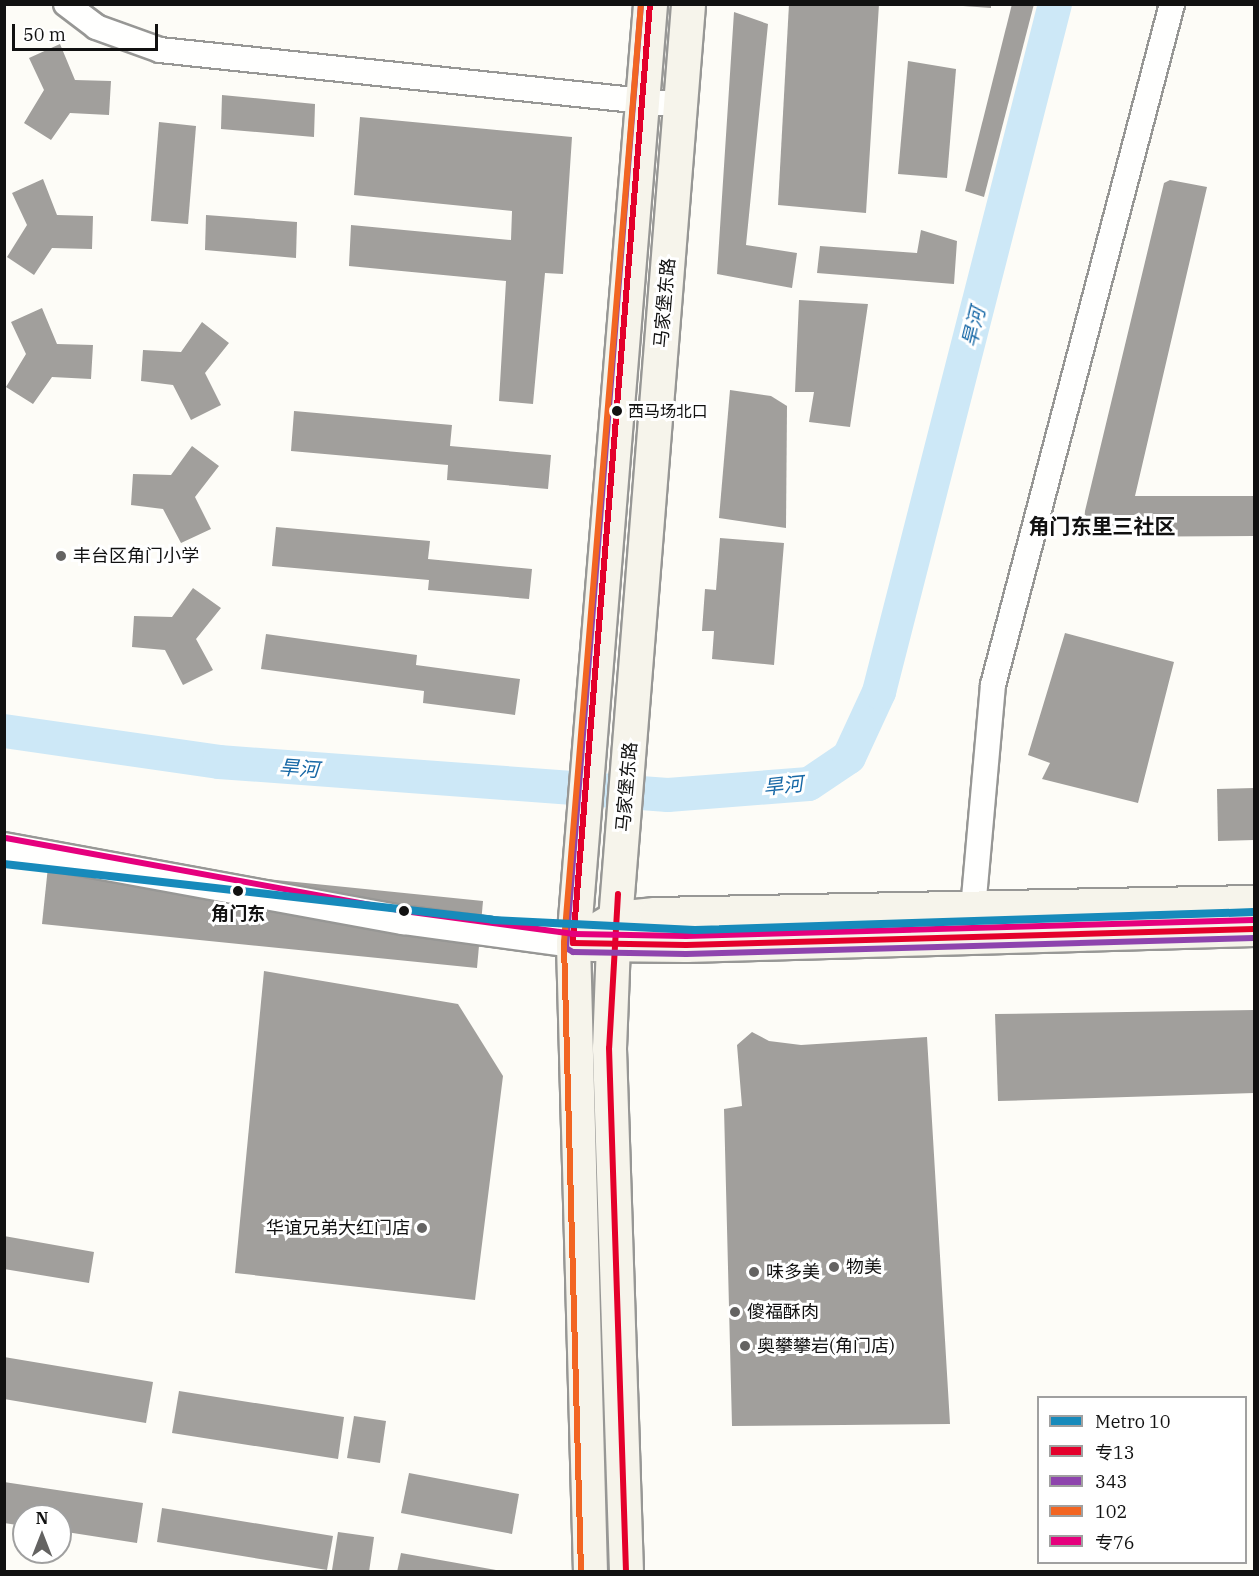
<!DOCTYPE html>
<meta charset="utf-8">
<style>
body{margin:0}
#map{position:relative;width:1259px;height:1576px;overflow:hidden;background:#fdfcf7;font-family:"IBM Plex Serif","Noto Sans SC",serif}
div>[style]{position:absolute}
[style*='--x']{left:calc(var(--x)*1px);top:calc(var(--y)*1px);width:calc(var(--w)*1px);rotate:calc(var(--a)*1deg)}
.river>*{height:34px;margin:-17px;padding:0 17px;transform-origin:17px;border-radius:17px;background:#cde8f7}
.building>*{inset:0;background:#a19f9c}
.roads{filter:drop-shadow(2px 0 #979795) drop-shadow(-2px 0 #979795) drop-shadow(0 2px #979795) drop-shadow(0 -2px #979795)}
.minor>*{height:24px;margin:-12px;padding:0 12px;transform-origin:12px;border-radius:12px;background:#fffffe}
.tertiary>*{height:28px;margin:-14px;padding:0 14px;transform-origin:14px;border-radius:14px;background:#fffffe}
.secondary>*{height:33px;margin:-16.5px;padding:0 16.5px;transform-origin:16.5px;border-radius:16.5px;background:#f6f4eb}
.bus-1>*{height:6px;margin:-3px;padding:0 3px;transform-origin:3px;border-radius:3px;background:#e4002b}
.bus-2>*{height:6px;margin:-3px;padding:0 3px;transform-origin:3px;border-radius:3px;background:#8e44ad}
.bus-3>*{height:6px;margin:-3px;padding:0 3px;transform-origin:3px;border-radius:3px;background:#f26522}
.bus-4>*{height:6px;margin:-3px;padding:0 3px;transform-origin:3px;border-radius:3px;background:#e5007d}
.metro-1>*{height:8px;margin:-4px;padding:0 4px;transform-origin:4px;border-radius:4px;background:#178abb}
.dots>*{width:16px;height:16px;translate:-50% -50%;box-sizing:border-box;border:3px solid #fff;border-radius:50%}
span{translate:-50% -50%;white-space:nowrap;text-align:center;line-height:1.15;-webkit-text-stroke:6px #fff;paint-order:stroke}
.bus-label{font-size:16px;color:#111}
.left{translate:0 -50%;text-align:left}
.street-label{font-size:18px;color:#111}
.poi-label{font-size:18px;color:#111}
.right{translate:-100% -50%;text-align:right}
.stop-label{font-size:18px;color:#111;font-weight:700}
.water-label{font-size:20px;color:#1768a6;font-style:italic}
.quarter-label{font-size:21px;color:#111;font-weight:700}
.frame{position:absolute;inset:0;border:6px solid #111;pointer-events:none}
.legend{position:absolute;left:1037px;top:1396px;width:210px;height:168px;box-sizing:border-box;background:#fff;border:2px solid #a0a0a0;margin:0;padding:8px 10px;list-style:none;font-size:18px;color:#111}
.legend li{display:flex;align-items:center;gap:12px;height:30px}
.legend b{width:30px;border:2px solid #a0a0a0}
.north{position:absolute;left:12px;top:1504px;width:60px;height:60px;box-sizing:border-box;background:#fff;border:2px solid #a0a0a0;border-radius:50%;rotate:0deg;font-size:16px;font-weight:700;line-height:24px;text-align:center;color:#111}
.north::after{content:'';display:block;margin:auto;width:21px;height:27px;background:#646362;clip-path:polygon(50% 0,100% 100%,50% 72%,0 100%)}
.scale{position:absolute;left:12px;top:24px;width:146px;height:27px;box-sizing:border-box;border:3px solid #111;border-top:0;padding-left:8px;font-size:18px;line-height:21px;white-space:nowrap;color:#111;-webkit-text-stroke:4px #fff;paint-order:stroke}
</style>
<div id="map">
<div class="river">
<div style="--x:4;--y:731;--w:217;--a:8.2"></div>
<div style="--x:219;--y:762;--w:450;--a:4.2"></div>
<div style="--x:668;--y:795;--w:141;--a:-4.5"></div>
<div style="--x:809;--y:784;--w:48;--a:-34"></div>
<div style="--x:849;--y:757;--w:72;--a:-65.2"></div>
<div style="--x:879;--y:692;--w:710;--a:-75.65"></div>
</div>
<div class="building">
<div style="clip-path:polygon(789px 4px,879px 4px,866px 213px,778px 205px)"></div>
<div style="clip-path:polygon(935px 4px,991px 4px,991px 8px)"></div>
<div style="clip-path:polygon(1012px 4px,1034px 4px,984px 197px,965px 191px)"></div>
<div style="clip-path:polygon(734px 12px,768px 24px,746px 245px,797px 253px,792px 288px,717px 274px)"></div>
<div style="clip-path:polygon(60px 44px,75px 80px,111px 81px,109px 115px,70px 113px,51px 140px,24px 123px,44px 90px,29px 58px)"></div>
<div style="clip-path:polygon(908px 61px,956px 69px,947px 178px,898px 174px)"></div>
<div style="clip-path:polygon(222px 95px,315px 104px,314px 137px,221px 129px)"></div>
<div style="clip-path:polygon(360px 117px,572px 137px,563px 274px,545px 273px,533px 404px,499px 401px,506px 281px,349px 266px,351px 225px,511px 240px,512px 211px,354px 195px)"></div>
<div style="clip-path:polygon(159px 122px,196px 126px,188px 224px,151px 221px)"></div>
<div style="clip-path:polygon(43px 179px,57px 215px,93px 216px,92px 249px,52px 248px,34px 275px,7px 257px,27px 225px,12px 193px)"></div>
<div style="clip-path:polygon(1170px 180px,1207px 187px,1135px 496px,1254px 496px,1254px 536px,1083px 537px,1085px 511px,1164px 183px)"></div>
<div style="clip-path:polygon(206px 215px,297px 222px,296px 258px,205px 250px)"></div>
<div style="clip-path:polygon(921px 230px,957px 241px,954px 284px,817px 273px,820px 246px,917px 253px)"></div>
<div style="clip-path:polygon(799px 300px,868px 304px,850px 427px,809px 422px,814px 392px,795px 392px)"></div>
<div style="clip-path:polygon(42px 308px,57px 344px,93px 345px,91px 379px,52px 377px,33px 404px,6px 387px,26px 354px,11px 322px)"></div>
<div style="clip-path:polygon(202px 322px,229px 343px,205px 373px,221px 405px,191px 420px,173px 385px,141px 381px,143px 350px,181px 352px)"></div>
<div style="clip-path:polygon(730px 390px,771px 396px,787px 406px,786px 528px,719px 518px)"></div>
<div style="clip-path:polygon(294px 411px,452px 425px,450px 446px,551px 455px,548px 489px,447px 480px,448px 465px,291px 451px)"></div>
<div style="clip-path:polygon(192px 446px,219px 466px,195px 497px,211px 529px,181px 543px,163px 509px,131px 505px,133px 474px,171px 475px)"></div>
<div style="clip-path:polygon(276px 527px,430px 541px,428px 559px,532px 569px,529px 599px,428px 590px,429px 580px,272px 566px)"></div>
<div style="clip-path:polygon(720px 538px,784px 543px,774px 665px,712px 659px,714px 631px,702px 631px,705px 589px,716px 590px)"></div>
<div style="clip-path:polygon(193px 588px,221px 608px,196px 639px,213px 670px,183px 685px,165px 650px,132px 647px,134px 616px,172px 617px)"></div>
<div style="clip-path:polygon(1065px 633px,1174px 662px,1138px 803px,1042px 779px,1050px 763px,1028px 755px)"></div>
<div style="clip-path:polygon(266px 634px,417px 655px,416px 665px,520px 679px,515px 715px,423px 703px,424px 691px,261px 669px)"></div>
<div style="clip-path:polygon(1254px 788px,1254px 840px,1218px 841px,1217px 789px)"></div>
<div style="clip-path:polygon(49px 857px,483px 901px,477px 968px,42px 924px)"></div>
<div style="clip-path:polygon(264px 971px,458px 1004px,503px 1076px,475px 1300px,235px 1273px)"></div>
<div style="clip-path:polygon(1254px 1010px,1254px 1093px,998px 1101px,995px 1014px)"></div>
<div style="clip-path:polygon(752px 1032px,769px 1041px,801px 1045px,927px 1037px,950px 1424px,732px 1426px,724px 1109px,742px 1106px,737px 1045px)"></div>
<div style="clip-path:polygon(4px 1236px,94px 1252px,89px 1283px,4px 1269px)"></div>
<div style="clip-path:polygon(4px 1357px,153px 1382px,146px 1423px,4px 1399px)"></div>
<div style="clip-path:polygon(179px 1391px,344px 1417px,338px 1459px,172px 1433px)"></div>
<div style="clip-path:polygon(354px 1416px,386px 1421px,380px 1463px,347px 1458px)"></div>
<div style="clip-path:polygon(409px 1473px,519px 1494px,512px 1534px,401px 1513px)"></div>
<div style="clip-path:polygon(4px 1482px,143px 1503px,137px 1543px,60px 1531px,60px 1516px,24px 1516px,24px 1526px,4px 1523px)"></div>
<div style="clip-path:polygon(162px 1508px,333px 1536px,327px 1570px,157px 1542px)"></div>
<div style="clip-path:polygon(338px 1532px,374px 1537px,369px 1572px,332px 1570px)"></div>
<div style="clip-path:polygon(401px 1553px,496px 1570px,496px 1572px,397px 1572px)"></div>
</div>
<div class="roads">
<div class="minor">
<div style="--x:66;--y:4;--w:38;--a:37"></div>
<div style="--x:96;--y:27;--w:68;--a:19.8"></div>
<div style="--x:160;--y:50;--w:524;--a:6.03"></div>
<div style="--x:973;--y:909;--w:225;--a:-84.9"></div>
<div style="--x:993;--y:685;--w:704;--a:-75.27"></div>
</div>
<div class="tertiary">
<div style="--x:4;--y:847;--w:406;--a:10.4"></div>
<div style="--x:403;--y:920;--w:172;--a:7.7"></div>
</div>
<div class="secondary">
<div style="--x:597;--y:929;--w:21;--a:-31"></div>
<div style="--x:615;--y:918;--w:40;--a:-5.7"></div>
<div style="--x:655;--y:914;--w:599;--a:-1.15"></div>
<div style="--x:592;--y:944;--w:94;--a:0.6"></div>
<div style="--x:686;--y:945;--w:568;--a:-1.61"></div>
<div style="--x:590;--y:1572;--w:629;--a:-91.55"></div>
<div style="--x:573;--y:943;--w:942;--a:-85.31"></div>
<div style="--x:626;--y:1572;--w:524;--a:-91.86"></div>
<div style="--x:609;--y:1048;--w:103;--a:-87.8"></div>
<div style="--x:613;--y:945;--w:944;--a:-85.44"></div>
</div>
</div>
<div class="bus-1">
<div style="--x:650;--y:4;--w:942;--a:94.69"></div>
<div style="--x:573;--y:943;--w:113;--a:1"></div>
<div style="--x:686;--y:945;--w:568;--a:-1.61"></div>
<div style="--x:618;--y:894;--w:154;--a:93.3"></div>
<div style="--x:609;--y:1048;--w:524;--a:88.14"></div>
</div>
<div class="bus-2">
<div style="--x:641;--y:4;--w:947;--a:94.54"></div>
<div style="--x:566;--y:948;--w:8;--a:30"></div>
<div style="--x:573;--y:952;--w:113;--a:1"></div>
<div style="--x:686;--y:954;--w:568;--a:-1.61"></div>
</div>
<div class="bus-3">
<div style="--x:581;--y:1572;--w:630;--a:-91.55"></div>
<div style="--x:564;--y:942;--w:941;--a:-85.31"></div>
</div>
<div class="bus-4">
<div style="--x:6;--y:838;--w:405;--a:10.4"></div>
<div style="--x:404;--y:911;--w:172;--a:7.7"></div>
<div style="--x:574;--y:934;--w:112;--a:1"></div>
<div style="--x:686;--y:936;--w:568;--a:-1.61"></div>
</div>
<div class="metro-1">
<div style="--x:4;--y:864;--w:491;--a:6.5"></div>
<div style="--x:492;--y:920;--w:203;--a:2.8"></div>
<div style="--x:695;--y:930;--w:559;--a:-1.84"></div>
</div>
<div class="dots">
<div style="left:617px;top:411px;background:#111"></div>
<div style="left:61px;top:556px;background:#646362"></div>
<div style="left:238px;top:891px;background:#111"></div>
<div style="left:404px;top:911px;background:#111"></div>
<div style="left:422px;top:1228px;background:#646362"></div>
<div style="left:834px;top:1267px;background:#646362"></div>
<div style="left:754px;top:1272px;background:#646362"></div>
<div style="left:735px;top:1312px;background:#646362"></div>
<div style="left:745px;top:1346px;background:#646362"></div>
</div>
<div class="bus-label">
<span class="left" style="left:628px;top:411px">西马场北口</span>
</div>
<div class="street-label">
<span style="left:665px;top:303px;rotate:-85deg">马家堡东路</span>
<span style="left:627px;top:787px;rotate:-85deg">马家堡东路</span>
</div>
<div class="poi-label">
<span class="left" style="left:73px;top:556px">丰台区角门小学</span>
<span class="right" style="left:410px;top:1228px">华谊兄弟大红门店</span>
<span class="left" style="left:846px;top:1267px">物美</span>
<span class="left" style="left:766px;top:1272px">味多美</span>
<span class="left" style="left:747px;top:1312px">傻福酥肉</span>
<span class="left" style="left:757px;top:1346px">奥攀攀岩(角门店)</span>
</div>
<div class="stop-label">
<span style="left:238px;top:914px">角门东</span>
</div>
<div class="water-label">
<span style="left:973px;top:327px;rotate:-76deg">旱河</span>
<span style="left:299px;top:768px;rotate:4deg">旱河</span>
<span style="left:783px;top:785px;rotate:-6deg">旱河</span>
</div>
<div class="quarter-label">
<span style="left:1102px;top:526px">角门东里三社区</span>
</div>
<div class="frame"></div>
<ul class="legend">
<li><b style="height:8px;background:#178abb"></b>Metro 10</li>
<li><b style="height:8px;background:#e4002b"></b>专13</li>
<li><b style="height:8px;background:#8e44ad"></b>343</li>
<li><b style="height:8px;background:#f26522"></b>102</li>
<li><b style="height:8px;background:#e5007d"></b>专76</li>
</ul>
<div class="north">N</div>
<div class="scale">50 m</div>
</div>
